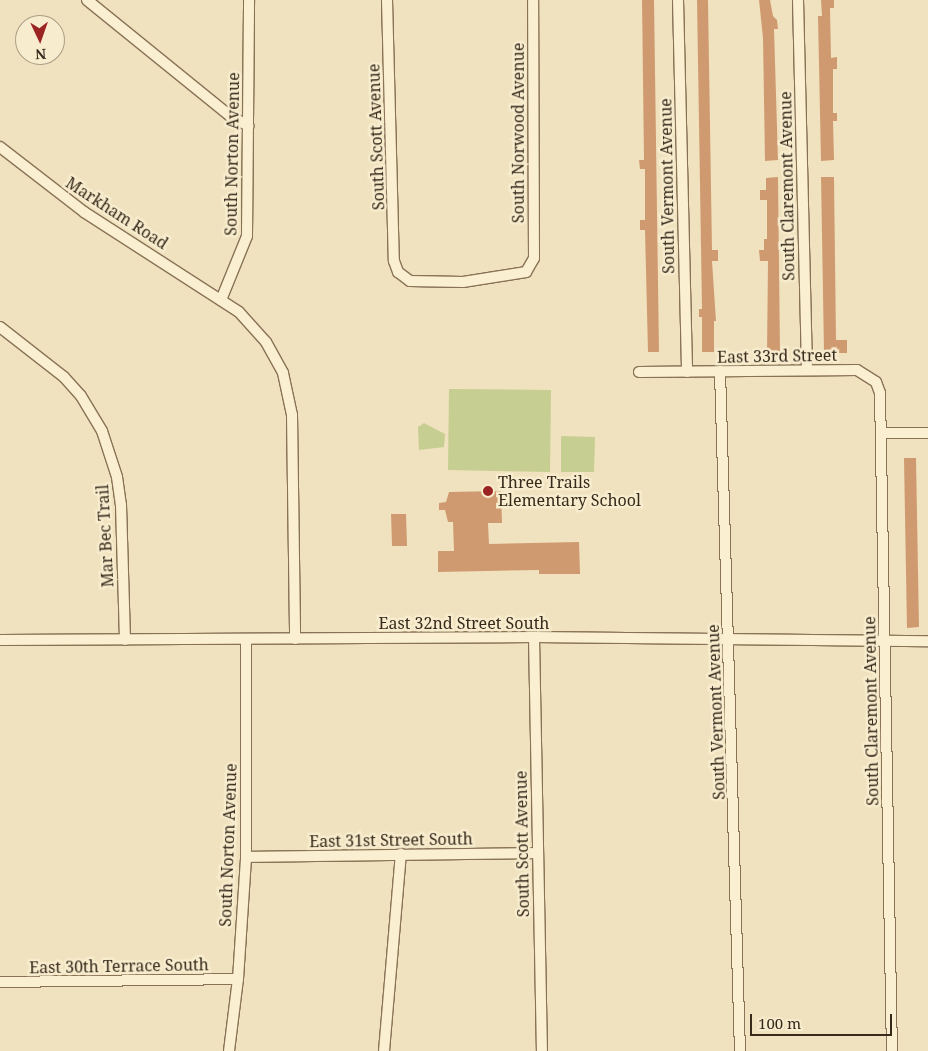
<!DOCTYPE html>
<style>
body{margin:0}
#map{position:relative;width:928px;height:1051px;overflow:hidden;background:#f0e2be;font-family:"Noto Serif",serif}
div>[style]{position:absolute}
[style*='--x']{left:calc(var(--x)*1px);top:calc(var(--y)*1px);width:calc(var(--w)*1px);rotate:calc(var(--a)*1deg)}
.green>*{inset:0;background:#c6ce91}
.building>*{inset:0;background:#d09a71}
.roads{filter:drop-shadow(1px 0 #897256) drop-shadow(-1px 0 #897256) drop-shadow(0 1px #897256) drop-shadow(0 -1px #897256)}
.minor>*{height:10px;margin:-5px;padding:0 5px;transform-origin:5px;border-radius:5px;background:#faefd1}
.dots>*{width:14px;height:14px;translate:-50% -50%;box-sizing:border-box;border:2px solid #f7eccd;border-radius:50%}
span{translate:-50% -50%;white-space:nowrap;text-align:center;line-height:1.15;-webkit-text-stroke:5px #f7eccd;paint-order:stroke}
.street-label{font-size:16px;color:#37291b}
.poi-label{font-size:16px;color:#37291b}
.left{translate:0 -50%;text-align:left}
.north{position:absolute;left:15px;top:15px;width:50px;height:50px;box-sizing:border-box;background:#f7eccd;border:1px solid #aa9e86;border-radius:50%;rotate:177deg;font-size:14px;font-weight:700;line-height:20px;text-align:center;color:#37291b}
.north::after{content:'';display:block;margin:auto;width:18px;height:22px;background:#9b2423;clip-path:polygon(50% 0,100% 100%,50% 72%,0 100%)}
.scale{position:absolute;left:750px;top:1014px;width:142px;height:22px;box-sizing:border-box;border:2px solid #37291b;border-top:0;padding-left:6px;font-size:15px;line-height:18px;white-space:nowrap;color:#37291b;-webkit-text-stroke:4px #f7eccd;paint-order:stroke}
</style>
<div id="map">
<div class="green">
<div style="clip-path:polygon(449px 389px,551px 390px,550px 472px,448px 470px)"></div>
<div style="clip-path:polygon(424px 423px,445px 434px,444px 447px,419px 450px,418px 427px)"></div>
<div style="clip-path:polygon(561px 436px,595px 437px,594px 472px,561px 472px)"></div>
</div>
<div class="building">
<div style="clip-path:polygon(642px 0,654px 0,659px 352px,648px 352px,645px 230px,640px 230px,640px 220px,645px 220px,645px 169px,640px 169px,639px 160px,644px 160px)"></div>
<div style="clip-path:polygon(697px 0,708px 0,712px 250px,718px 250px,718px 261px,712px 261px,716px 321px,714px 321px,714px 352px,702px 352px,702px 317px,699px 317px,699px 309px,702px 309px)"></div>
<div style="clip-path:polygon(759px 0,770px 0,773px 16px,777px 20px,778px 29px,774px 29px,778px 160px,765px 161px,763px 38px)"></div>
<div style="clip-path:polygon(821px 0,834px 0,834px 8px,830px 8px,831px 58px,837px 57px,837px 69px,833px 69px,833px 113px,837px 113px,837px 121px,833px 121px,834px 160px,821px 161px,818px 16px,822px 16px)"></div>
<div style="clip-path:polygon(778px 177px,780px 352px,767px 352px,768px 261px,760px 261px,759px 250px,764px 250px,764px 239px,767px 239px,767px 200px,760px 200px,760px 190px,766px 190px,766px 178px)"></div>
<div style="clip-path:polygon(821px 177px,834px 177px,836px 340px,847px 340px,847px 353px,824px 353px)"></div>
<div style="clip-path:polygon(904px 458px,916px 458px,919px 627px,907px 628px)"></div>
<div style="clip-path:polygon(501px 491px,502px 523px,488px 523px,489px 544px,579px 542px,580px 574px,539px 574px,539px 570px,438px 572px,438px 551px,454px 551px,453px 522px,448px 522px,445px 510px,439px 510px,439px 503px,446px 502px,449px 492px)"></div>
<div style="clip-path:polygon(391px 514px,406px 514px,407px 546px,392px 546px)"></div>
</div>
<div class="roads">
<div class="minor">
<div style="--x:87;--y:0;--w:184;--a:39"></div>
<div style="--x:230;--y:116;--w:21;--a:28"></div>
<div style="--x:387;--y:0;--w:261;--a:88.5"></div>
<div style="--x:394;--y:261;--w:12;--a:70"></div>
<div style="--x:398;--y:272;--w:15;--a:37"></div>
<div style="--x:410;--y:281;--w:53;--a:1.1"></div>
<div style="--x:463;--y:282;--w:64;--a:-9"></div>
<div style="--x:526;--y:272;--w:16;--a:-60"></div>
<div style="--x:534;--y:258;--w:258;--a:-90.2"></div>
<div style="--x:678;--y:0;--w:372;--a:88.6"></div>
<div style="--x:798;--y:0;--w:370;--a:88.6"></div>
<div style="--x:0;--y:147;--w:106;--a:37.7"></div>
<div style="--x:84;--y:212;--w:184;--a:32.8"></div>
<div style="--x:239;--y:312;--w:40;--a:48"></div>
<div style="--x:266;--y:342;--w:35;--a:61"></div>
<div style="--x:283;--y:373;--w:43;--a:77.9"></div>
<div style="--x:292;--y:415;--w:224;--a:89.2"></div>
<div style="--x:221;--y:300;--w:69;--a:-67.9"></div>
<div style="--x:247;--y:236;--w:236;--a:-89.5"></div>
<div style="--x:0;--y:327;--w:81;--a:38"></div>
<div style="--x:64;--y:377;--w:25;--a:48"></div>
<div style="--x:81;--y:396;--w:41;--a:59"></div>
<div style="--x:102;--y:431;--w:48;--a:71.9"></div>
<div style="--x:117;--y:477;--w:28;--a:82"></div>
<div style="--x:121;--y:505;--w:135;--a:88.3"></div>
<div style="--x:720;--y:371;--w:680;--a:88.32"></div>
<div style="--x:639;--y:372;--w:218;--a:-0.5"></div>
<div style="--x:857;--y:370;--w:22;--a:32"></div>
<div style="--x:876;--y:382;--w:12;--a:70"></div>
<div style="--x:880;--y:393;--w:658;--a:88.96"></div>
<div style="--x:881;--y:433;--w:47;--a:0"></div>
<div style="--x:534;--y:637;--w:414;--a:88.9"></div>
<div style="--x:0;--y:640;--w:534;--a:-0.32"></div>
<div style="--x:534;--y:637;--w:394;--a:0.6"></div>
<div style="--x:246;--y:857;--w:290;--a:-0.8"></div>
<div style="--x:0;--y:982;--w:238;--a:-0.7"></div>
<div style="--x:229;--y:1051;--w:73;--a:-82.9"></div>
<div style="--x:238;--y:979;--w:122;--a:-86.2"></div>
<div style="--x:246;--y:857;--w:218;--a:-90"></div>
<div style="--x:384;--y:1051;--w:198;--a:-85.1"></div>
</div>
</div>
<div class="dots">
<div style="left:488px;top:491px;background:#9b2423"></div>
</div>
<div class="street-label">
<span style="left:518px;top:133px;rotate:-90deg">South Norwood Avenue</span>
<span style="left:376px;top:137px;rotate:-92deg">South Scott Avenue</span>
<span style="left:232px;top:154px;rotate:-89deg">South Norton Avenue</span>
<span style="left:667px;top:186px;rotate:-91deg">South Vermont Avenue</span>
<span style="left:787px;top:186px;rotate:-91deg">South Claremont Avenue</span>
<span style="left:117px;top:213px;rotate:33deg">Markham Road</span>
<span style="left:777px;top:356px;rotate:-1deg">East 33rd Street</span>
<span style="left:105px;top:536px;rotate:-93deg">Mar Bec Trail</span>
<span style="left:464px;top:623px">East 32nd Street South</span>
<span style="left:871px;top:711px;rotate:-91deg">South Claremont Avenue</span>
<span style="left:716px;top:712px;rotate:-92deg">South Vermont Avenue</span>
<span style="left:391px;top:840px;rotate:-1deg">East 31st Street South</span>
<span style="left:522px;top:844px;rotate:-91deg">South Scott Avenue</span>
<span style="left:228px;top:845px;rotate:-88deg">South Norton Avenue</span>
<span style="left:119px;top:966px;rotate:-1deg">East 30th Terrace South</span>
</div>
<div class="poi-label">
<span class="left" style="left:498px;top:491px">Three Trails<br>Elementary School</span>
</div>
<div class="north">N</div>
<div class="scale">100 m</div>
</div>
